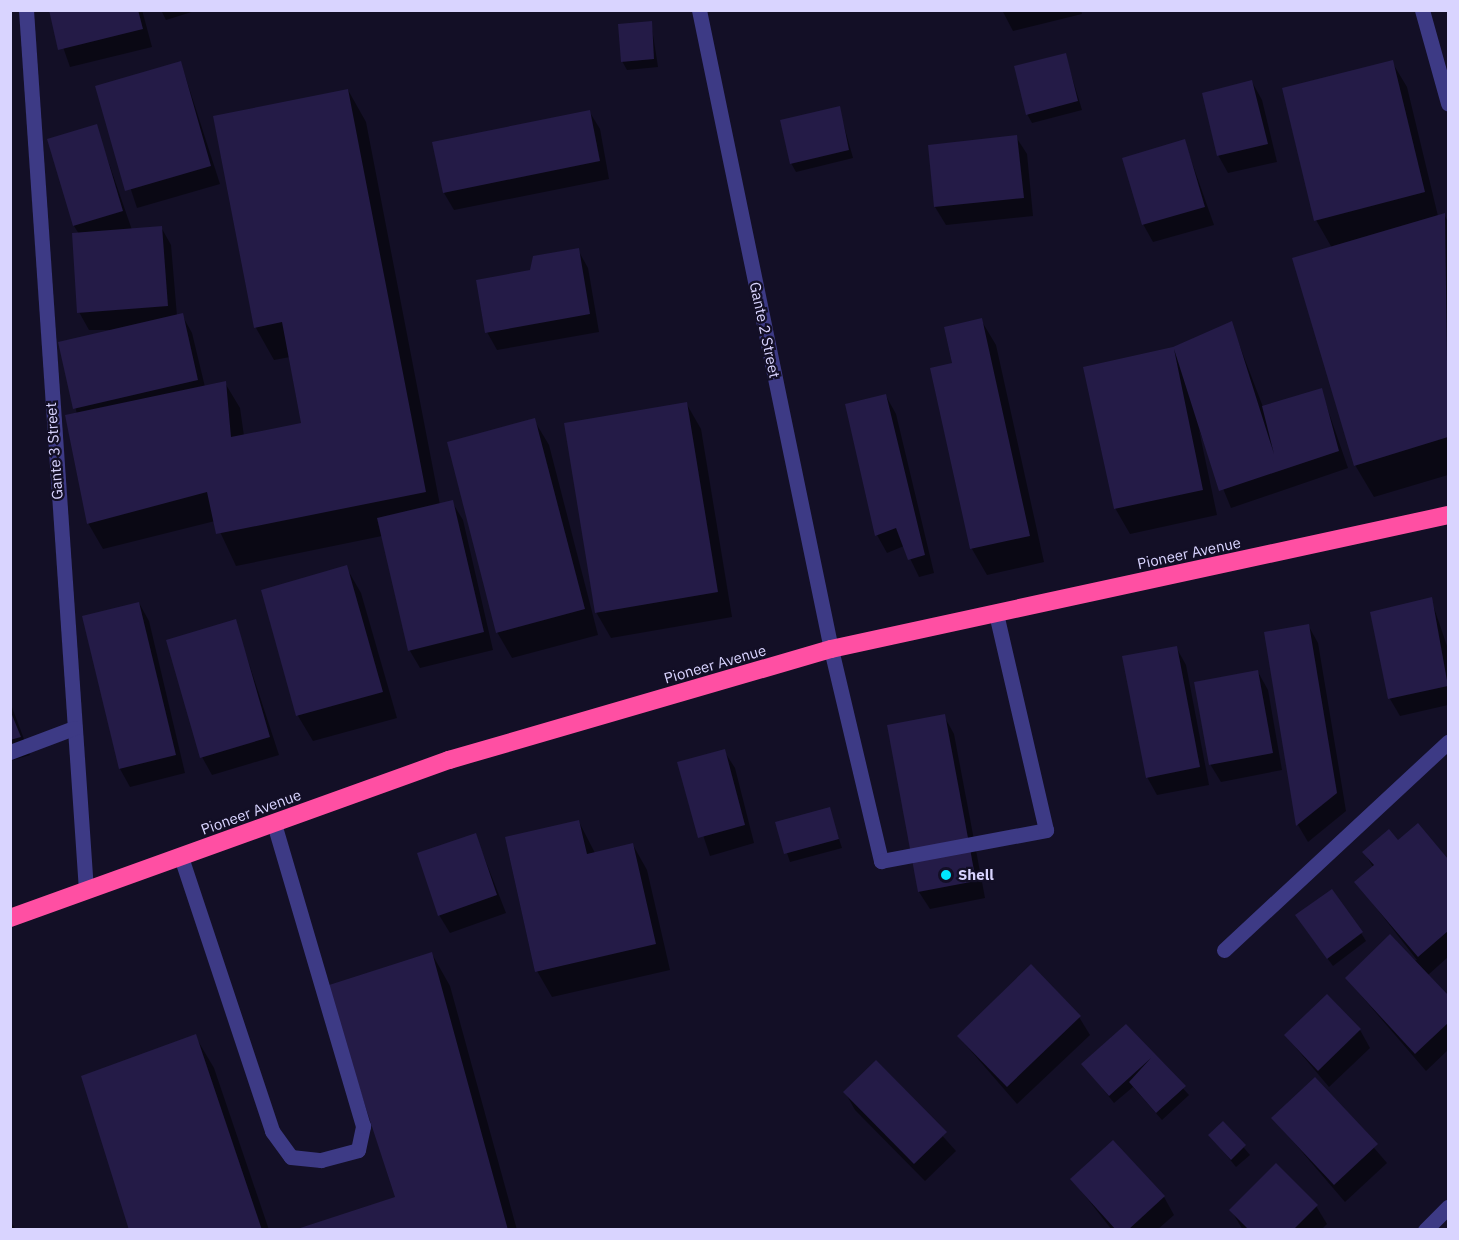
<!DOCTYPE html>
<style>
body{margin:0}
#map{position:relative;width:1459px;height:1240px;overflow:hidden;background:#130f26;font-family:"IBM Plex Sans",sans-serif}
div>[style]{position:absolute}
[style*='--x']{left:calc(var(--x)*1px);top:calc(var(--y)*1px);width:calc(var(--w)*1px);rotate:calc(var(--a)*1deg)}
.shadow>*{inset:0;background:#0007}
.building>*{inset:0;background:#241b47}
.minor>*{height:15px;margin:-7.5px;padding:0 7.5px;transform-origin:7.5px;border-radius:7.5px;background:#3d3a85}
.highway>*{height:18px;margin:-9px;padding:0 9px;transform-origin:9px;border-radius:9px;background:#ff4fa3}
.dots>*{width:16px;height:16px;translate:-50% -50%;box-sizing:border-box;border:3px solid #130f26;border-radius:50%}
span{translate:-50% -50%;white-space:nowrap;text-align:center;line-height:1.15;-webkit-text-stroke:4.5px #130f26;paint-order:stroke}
.street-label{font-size:15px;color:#d9d4ff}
.poi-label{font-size:15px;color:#d9d4ff;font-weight:700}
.left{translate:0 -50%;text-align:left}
.frame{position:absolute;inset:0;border:12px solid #d9d4ff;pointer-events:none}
</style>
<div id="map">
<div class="shadow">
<div style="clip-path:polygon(50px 10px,142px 10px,152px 47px,70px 67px)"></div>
<div style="clip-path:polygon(161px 10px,198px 10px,166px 20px)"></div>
<div style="clip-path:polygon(1002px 10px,1081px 10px,1082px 14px,1013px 31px)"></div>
<div style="clip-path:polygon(651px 22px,658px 67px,627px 70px,622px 61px)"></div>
<div style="clip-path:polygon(1065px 54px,1082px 110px,1032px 123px,1027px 114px)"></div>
<div style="clip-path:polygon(1392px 62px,1407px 87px,1438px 216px,1444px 214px,1448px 222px,1448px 475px,1374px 497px,1355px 465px,1332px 248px,1316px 220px)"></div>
<div style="clip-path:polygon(181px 63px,220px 184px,137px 208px,97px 87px)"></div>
<div style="clip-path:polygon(1252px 82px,1262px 100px,1277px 162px,1228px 173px,1218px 155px)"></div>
<div style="clip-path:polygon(348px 90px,366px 122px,440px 505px,452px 502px,463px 520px,493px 650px,420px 668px,410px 651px,382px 536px,236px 566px,215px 521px,103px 549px,88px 523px,77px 414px,59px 343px,116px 330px,89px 330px,79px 312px,79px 234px,74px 226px,96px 126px,132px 230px,161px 227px,171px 245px,177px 316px,182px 315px,192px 333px,205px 387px,225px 383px,240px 408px,244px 436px,302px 425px,290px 357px,274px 360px,256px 328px,215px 117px)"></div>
<div style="clip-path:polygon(839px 108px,853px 158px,796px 172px,791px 163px)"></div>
<div style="clip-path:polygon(589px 111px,600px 129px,609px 179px,454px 210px,444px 193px)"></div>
<div style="clip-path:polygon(1016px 137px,1027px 154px,1033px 216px,946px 225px,935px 207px,930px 146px)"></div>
<div style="clip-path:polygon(1184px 140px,1214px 225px,1153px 242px,1143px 224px)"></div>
<div style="clip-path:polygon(578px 250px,588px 268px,599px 332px,497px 350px,487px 332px)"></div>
<div style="clip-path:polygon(981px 320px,996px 345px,1044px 562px,987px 575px,972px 549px,932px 369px,953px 364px)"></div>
<div style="clip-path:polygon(1231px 323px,1263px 407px,1321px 390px,1348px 468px,1231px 508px,1199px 430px,1217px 515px,1130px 534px,1115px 508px,1085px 368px,1174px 348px)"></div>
<div style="clip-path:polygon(886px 396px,896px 414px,934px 573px,919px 577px,904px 546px,887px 553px,877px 535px)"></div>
<div style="clip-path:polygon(686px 403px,701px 429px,732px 617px,611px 638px,596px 612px)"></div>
<div style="clip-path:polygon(534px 420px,549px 445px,598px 635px,512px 658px,497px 632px)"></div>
<div style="clip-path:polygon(346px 567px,361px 593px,397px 718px,313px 741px,298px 716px,263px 591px)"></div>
<div style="clip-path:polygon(1431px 599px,1448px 649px,1448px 705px,1400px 716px,1390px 699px,1371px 613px)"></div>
<div style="clip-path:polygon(139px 603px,149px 621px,185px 773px,130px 787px,120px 769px,84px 617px)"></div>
<div style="clip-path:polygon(235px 621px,279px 755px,212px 775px,202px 757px)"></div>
<div style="clip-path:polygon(1308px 625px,1318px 643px,1346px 811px,1308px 842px,1298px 825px,1266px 633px)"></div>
<div style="clip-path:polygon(1176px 647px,1186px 665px,1209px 785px,1157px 795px,1147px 777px)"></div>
<div style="clip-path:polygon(1258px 672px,1268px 690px,1282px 770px,1221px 782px,1210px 764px)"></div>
<div style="clip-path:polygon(10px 702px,30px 755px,10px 761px)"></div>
<div style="clip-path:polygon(944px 716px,954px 734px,985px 898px,930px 909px,919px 892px)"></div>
<div style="clip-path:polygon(724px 751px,735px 768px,754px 843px,710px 856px,679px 763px)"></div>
<div style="clip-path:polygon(829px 809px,842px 848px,790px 862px,777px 823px)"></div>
<div style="clip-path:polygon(579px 822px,595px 853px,633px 845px,647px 870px,670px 970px,552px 997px,537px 971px)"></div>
<div style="clip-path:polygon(1418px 825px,1448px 861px,1448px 957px,1428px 975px,1448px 997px,1448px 1050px,1426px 1071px,1346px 978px,1417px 960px,1356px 882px,1373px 867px,1364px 852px,1398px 842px)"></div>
<div style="clip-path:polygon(475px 834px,506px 913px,450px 933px,439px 915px)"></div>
<div style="clip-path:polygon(1302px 924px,1361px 933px,1366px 941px,1333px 966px)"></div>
<div style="clip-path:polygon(432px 954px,450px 986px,517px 1230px,298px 1230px,397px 1198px)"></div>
<div style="clip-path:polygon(1079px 1017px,1090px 1035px,1017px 1104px,958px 1036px)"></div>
<div style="clip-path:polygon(1126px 1026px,1189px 1095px,1162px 1120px,1133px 1087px,1114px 1103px,1083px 1064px)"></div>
<div style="clip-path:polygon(1360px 1030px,1370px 1048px,1329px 1087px,1286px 1036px)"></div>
<div style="clip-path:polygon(195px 1036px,214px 1068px,269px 1230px,131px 1230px)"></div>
<div style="clip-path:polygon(876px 1062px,956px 1151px,925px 1181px,855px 1110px,845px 1092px)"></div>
<div style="clip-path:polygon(1315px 1079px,1387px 1163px,1345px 1202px,1273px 1118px)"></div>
<div style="clip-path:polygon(1223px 1123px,1250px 1155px,1236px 1167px,1210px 1135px)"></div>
<div style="clip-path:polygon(1072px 1179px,1164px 1197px,1174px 1215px,1157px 1230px,1112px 1230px)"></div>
<div style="clip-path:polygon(1316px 1206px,1327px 1224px,1321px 1230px,1243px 1230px,1231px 1210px)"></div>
<div style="clip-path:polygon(11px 1222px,16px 1230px,10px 1230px)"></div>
</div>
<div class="building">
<div style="clip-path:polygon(49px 10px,138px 10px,143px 29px,58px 50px)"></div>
<div style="clip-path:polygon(652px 21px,654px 59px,621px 62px,618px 24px)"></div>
<div style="clip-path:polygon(1066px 53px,1078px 101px,1026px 115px,1014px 66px)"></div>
<div style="clip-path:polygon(1393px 60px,1425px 192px,1314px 221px,1282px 88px)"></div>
<div style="clip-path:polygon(181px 61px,211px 166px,125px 191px,95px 86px)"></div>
<div style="clip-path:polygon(1252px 80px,1268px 144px,1217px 156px,1202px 93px)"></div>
<div style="clip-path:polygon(348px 89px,426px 492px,216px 534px,207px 492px,87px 524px,65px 415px,226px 381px,231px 437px,301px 423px,282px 322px,254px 328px,213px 116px)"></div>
<div style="clip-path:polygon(840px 106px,849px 150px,790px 164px,780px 120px)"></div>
<div style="clip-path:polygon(590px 110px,600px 161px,443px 193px,432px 142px)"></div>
<div style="clip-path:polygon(97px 124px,123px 211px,73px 226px,47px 139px)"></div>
<div style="clip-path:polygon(1017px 135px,1024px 198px,934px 207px,928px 145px)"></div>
<div style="clip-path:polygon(1185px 139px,1205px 207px,1142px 225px,1122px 158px)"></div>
<div style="clip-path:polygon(1445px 213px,1448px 437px,1354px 466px,1292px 258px)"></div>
<div style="clip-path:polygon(162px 226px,168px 306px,77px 313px,72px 233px)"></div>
<div style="clip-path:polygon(579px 248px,590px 314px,485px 333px,476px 280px,530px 270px,533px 256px)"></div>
<div style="clip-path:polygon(183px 313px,198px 380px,73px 409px,58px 342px)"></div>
<div style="clip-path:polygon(982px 318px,1030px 536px,970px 549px,930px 368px,952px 363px,944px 327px)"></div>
<div style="clip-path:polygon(1232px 321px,1274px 454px,1262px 406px,1322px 388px,1339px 451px,1219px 491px,1174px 349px,1203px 490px,1114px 509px,1083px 367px,1173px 347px)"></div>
<div style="clip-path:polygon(886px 394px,925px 555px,908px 560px,896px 528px,875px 536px,845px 404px)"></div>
<div style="clip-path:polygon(687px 402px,718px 592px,595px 613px,564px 423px)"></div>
<div style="clip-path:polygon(535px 418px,585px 609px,496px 633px,447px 442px)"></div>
<div style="clip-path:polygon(453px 500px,484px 632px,408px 651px,377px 518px)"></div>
<div style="clip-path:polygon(347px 565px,383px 692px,296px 716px,261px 590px)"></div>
<div style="clip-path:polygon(1432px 597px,1448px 686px,1388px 699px,1370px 612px)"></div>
<div style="clip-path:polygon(139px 602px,176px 755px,119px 769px,82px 616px)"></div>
<div style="clip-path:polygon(236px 619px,270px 737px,200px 758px,166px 640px)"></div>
<div style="clip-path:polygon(1309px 624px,1337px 793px,1296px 826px,1264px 632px)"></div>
<div style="clip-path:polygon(1177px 646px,1200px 767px,1146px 778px,1122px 656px)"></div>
<div style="clip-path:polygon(1258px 670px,1273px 753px,1209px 765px,1194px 682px)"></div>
<div style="clip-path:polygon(10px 710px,21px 737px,10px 740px)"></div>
<div style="clip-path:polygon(945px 714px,976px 881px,918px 892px,887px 725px)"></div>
<div style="clip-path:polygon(725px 749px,745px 825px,698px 838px,677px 762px)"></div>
<div style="clip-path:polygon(830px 807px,839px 839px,784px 854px,775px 822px)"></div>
<div style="clip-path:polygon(579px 820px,587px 854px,633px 843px,656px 944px,535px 972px,505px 837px)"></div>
<div style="clip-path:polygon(1418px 823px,1448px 859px,1448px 931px,1418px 957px,1354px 882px,1374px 865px,1362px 852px,1389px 829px,1398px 840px)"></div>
<div style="clip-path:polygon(476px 833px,497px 895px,438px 916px,417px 853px)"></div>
<div style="clip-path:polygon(1332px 889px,1363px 932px,1327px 959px,1295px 915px)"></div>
<div style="clip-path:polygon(1390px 934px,1448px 995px,1448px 1023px,1415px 1054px,1345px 978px)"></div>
<div style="clip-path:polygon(432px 952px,508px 1230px,294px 1230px,395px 1197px,326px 986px)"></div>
<div style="clip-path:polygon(1031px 964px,1081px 1016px,1007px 1087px,957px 1036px)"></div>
<div style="clip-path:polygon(1327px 994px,1361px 1029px,1318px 1071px,1284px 1035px)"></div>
<div style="clip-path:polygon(1126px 1024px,1186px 1086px,1156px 1113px,1129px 1082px,1151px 1058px,1109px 1096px,1081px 1064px)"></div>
<div style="clip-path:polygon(196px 1034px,262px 1230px,129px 1230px,81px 1076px)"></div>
<div style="clip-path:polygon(876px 1060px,947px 1132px,914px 1164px,843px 1092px)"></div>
<div style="clip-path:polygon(1315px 1077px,1378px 1144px,1334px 1185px,1271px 1118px)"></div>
<div style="clip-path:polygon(1223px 1121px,1246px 1145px,1231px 1160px,1208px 1135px)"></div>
<div style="clip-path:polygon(1113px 1140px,1165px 1196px,1128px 1230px,1116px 1230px,1070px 1179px)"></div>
<div style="clip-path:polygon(1276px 1163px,1318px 1205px,1293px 1230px,1249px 1230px,1229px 1210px)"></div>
</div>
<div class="minor">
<div style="--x:26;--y:10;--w:883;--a:86.1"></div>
<div style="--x:699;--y:10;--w:652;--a:78.33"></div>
<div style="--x:831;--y:649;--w:218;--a:76.7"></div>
<div style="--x:881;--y:861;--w:168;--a:-10.6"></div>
<div style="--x:1046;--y:830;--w:223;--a:-103"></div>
<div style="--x:1422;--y:10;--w:97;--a:74.4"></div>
<div style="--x:10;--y:752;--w:68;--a:-20.6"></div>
<div style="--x:181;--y:857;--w:289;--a:71.6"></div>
<div style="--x:272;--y:1131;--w:32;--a:54"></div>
<div style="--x:291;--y:1157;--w:30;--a:6"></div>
<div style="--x:321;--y:1160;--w:38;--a:-15"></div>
<div style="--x:358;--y:1150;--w:25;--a:-78"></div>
<div style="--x:363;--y:1126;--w:316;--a:-106.4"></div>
<div style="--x:1224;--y:950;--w:306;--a:-42.9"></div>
<div style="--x:1425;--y:1230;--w:33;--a:-45"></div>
</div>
<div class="highway">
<div style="--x:10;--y:918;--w:467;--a:-19.8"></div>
<div style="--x:449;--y:760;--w:398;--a:-16.2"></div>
<div style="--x:831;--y:649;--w:631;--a:-12.25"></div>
</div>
<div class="dots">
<div style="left:946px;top:875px;background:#00e5ff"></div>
</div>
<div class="street-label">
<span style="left:765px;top:330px;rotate:78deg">Gante 2 Street</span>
<span style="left:54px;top:451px;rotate:-94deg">Gante 3 Street</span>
<span style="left:1189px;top:553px;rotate:-12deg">Pioneer Avenue</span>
<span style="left:715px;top:664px;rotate:-16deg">Pioneer Avenue</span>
<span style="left:251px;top:812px;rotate:-20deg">Pioneer Avenue</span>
</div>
<div class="poi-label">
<span class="left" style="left:958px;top:875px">Shell</span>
</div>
<div class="frame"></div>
</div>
